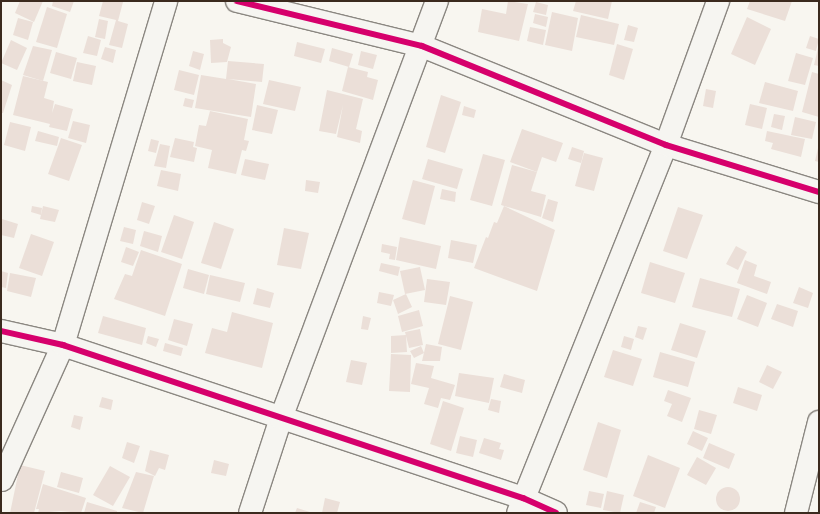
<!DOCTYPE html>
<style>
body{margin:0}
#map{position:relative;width:820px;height:514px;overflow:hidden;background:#f8f6f0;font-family:Caveat,sans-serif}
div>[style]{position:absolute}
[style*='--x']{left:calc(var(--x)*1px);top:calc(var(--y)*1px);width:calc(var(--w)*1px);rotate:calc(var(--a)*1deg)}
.building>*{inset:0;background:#ebdfd8}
.round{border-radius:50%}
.roads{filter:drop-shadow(1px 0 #8b8781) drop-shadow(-1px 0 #8b8781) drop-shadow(0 1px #8b8781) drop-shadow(0 -1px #8b8781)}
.minor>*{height:22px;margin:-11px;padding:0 11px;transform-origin:11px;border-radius:11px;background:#f6f5f1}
.cycleway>*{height:6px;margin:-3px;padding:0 3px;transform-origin:3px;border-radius:3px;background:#d6006c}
span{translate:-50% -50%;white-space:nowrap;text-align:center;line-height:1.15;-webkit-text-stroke:3px #fbf7ec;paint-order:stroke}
.frame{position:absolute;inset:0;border:2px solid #3b2a1e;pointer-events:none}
</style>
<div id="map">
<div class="building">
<div style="clip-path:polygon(20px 1px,43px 1px,34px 22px,15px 13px)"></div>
<div style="clip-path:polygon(53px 1px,74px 1px,70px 12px,52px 6px)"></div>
<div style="clip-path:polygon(103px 1px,123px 2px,118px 21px,128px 24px,122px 48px,109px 45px,116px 20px,99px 16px)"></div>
<div style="clip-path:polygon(508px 1px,528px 4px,519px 41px,478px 32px,482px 9px,506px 14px)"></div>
<div style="clip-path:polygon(576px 1px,612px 1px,608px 19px,573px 11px)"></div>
<div style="clip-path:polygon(750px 1px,792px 1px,785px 21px,747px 9px)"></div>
<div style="clip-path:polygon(536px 2px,548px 5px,546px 15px,533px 12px)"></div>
<div style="clip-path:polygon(47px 7px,67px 14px,57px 48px,36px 42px)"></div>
<div style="clip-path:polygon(552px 12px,578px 18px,572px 51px,545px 45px)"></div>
<div style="clip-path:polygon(535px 14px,548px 17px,546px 27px,533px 23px)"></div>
<div style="clip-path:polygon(581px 15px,619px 24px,614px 45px,576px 37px)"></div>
<div style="clip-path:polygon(747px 17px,771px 29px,755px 65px,731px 54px)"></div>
<div style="clip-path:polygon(18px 18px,33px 22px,28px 40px,13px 35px)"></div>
<div style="clip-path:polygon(99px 19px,108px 21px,105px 39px,95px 37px)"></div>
<div style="clip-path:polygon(628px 25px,638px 28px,634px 42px,624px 40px)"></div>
<div style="clip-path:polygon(530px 27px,546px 30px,543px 45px,527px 41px)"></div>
<div style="clip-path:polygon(88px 36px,101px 40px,97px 56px,83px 53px)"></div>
<div style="clip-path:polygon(810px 36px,819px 39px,816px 51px,806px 48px)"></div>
<div style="clip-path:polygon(223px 39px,223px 43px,231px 47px,227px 62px,211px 63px,210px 40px)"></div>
<div style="clip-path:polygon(11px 40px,27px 48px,17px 70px,1px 63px)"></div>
<div style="clip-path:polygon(297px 42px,325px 49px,321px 63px,294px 56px)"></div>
<div style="clip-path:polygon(617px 44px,633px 49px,624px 80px,609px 75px)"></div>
<div style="clip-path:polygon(33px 46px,52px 50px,43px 81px,23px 75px)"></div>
<div style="clip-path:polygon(105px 47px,116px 50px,113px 63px,101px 59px)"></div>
<div style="clip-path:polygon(332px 48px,353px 54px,349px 67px,329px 61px)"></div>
<div style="clip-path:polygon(818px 48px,819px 49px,819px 66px,814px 65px)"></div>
<div style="clip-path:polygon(193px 51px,204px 54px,200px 70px,189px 66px)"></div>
<div style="clip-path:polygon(361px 51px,377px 55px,373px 69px,358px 65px)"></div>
<div style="clip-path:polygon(56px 52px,77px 58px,71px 79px,50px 73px)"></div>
<div style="clip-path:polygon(796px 53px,813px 58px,805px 85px,788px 81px)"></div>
<div style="clip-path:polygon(228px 61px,264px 64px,262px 82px,228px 79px,256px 84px,251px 117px,195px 108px,201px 75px,226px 79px)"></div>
<div style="clip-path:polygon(77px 62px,96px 66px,92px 85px,73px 81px)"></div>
<div style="clip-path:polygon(348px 67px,368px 72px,367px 77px,378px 80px,373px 100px,342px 91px)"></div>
<div style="clip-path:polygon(179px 70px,199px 75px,194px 95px,174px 90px)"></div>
<div style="clip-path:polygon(812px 72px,819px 74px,819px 117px,802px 112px)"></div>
<div style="clip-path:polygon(23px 76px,48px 82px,44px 98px,54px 101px,52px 113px,55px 104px,73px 109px,67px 131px,49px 127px,50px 124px,13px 115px)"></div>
<div style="clip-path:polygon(1px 80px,12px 85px,3px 113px,1px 113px)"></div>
<div style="clip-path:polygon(269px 80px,301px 87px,295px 111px,263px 104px)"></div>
<div style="clip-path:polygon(765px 82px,798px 91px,793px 111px,759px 103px)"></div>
<div style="clip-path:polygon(706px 89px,716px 91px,713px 108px,703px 106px)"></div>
<div style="clip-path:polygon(327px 90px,363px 99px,356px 129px,362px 131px,360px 143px,337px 137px,343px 105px,336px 134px,319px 131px)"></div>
<div style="clip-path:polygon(441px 95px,461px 102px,445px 153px,426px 147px)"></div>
<div style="clip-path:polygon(185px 98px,194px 100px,192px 108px,183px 106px)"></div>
<div style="clip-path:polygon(750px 104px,767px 108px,762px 129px,745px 125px)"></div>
<div style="clip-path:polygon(257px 105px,278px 110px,272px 134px,252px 130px)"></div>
<div style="clip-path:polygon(464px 106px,476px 110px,474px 118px,462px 115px)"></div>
<div style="clip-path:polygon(210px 111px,248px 119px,244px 140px,249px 141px,246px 151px,242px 150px,236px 174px,208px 168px,212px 150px,195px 146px,199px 125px,206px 126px)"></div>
<div style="clip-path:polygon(774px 114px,785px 116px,782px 130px,771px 127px)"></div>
<div style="clip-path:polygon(795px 117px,816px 122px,812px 139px,791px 135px)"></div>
<div style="clip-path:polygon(73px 121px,90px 125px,86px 143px,68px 138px)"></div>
<div style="clip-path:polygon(10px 122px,31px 127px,25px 151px,4px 145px)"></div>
<div style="clip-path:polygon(522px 129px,563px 143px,556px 162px,542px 157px,537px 172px,510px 162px)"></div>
<div style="clip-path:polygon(38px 131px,59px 137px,57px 146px,35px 141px)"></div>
<div style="clip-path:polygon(767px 131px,805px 139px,801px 157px,771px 149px,773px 143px,765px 141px)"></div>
<div style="clip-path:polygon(61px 138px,82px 145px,69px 181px,48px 174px)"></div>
<div style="clip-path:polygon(175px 138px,194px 142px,193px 147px,197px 148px,194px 162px,170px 157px)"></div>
<div style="clip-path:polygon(151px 139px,159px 141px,156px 153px,148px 151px)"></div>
<div style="clip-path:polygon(160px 144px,170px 146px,166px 168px,154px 166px)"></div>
<div style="clip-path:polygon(819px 144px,819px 162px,815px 161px)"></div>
<div style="clip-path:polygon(572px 147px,584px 151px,581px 163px,568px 159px)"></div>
<div style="clip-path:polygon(584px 153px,603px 158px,594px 191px,575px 186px)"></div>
<div style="clip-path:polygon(483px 154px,505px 160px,492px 206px,470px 200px)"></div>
<div style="clip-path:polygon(245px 159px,269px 164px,265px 180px,241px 175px)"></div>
<div style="clip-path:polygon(428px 159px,463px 169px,457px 189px,422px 179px)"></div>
<div style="clip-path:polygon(512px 165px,537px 172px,531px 191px,546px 195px,541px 217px,501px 205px)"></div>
<div style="clip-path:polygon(161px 170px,181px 174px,178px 191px,157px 186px)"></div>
<div style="clip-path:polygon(306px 180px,320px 182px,318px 193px,305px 191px)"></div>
<div style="clip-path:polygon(413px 180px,435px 186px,425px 225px,402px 219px)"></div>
<div style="clip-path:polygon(442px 189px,456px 192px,455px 202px,440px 199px)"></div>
<div style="clip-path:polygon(548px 199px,558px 202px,553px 222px,542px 218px)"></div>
<div style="clip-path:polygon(142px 202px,155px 206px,149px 224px,137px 220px)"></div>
<div style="clip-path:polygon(32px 206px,42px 208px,41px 215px,31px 212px)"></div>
<div style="clip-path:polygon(43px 206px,59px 210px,55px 222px,40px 219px)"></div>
<div style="clip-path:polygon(504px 206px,555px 230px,537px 291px,474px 268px,486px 237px,488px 238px,494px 222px,497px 223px)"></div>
<div style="clip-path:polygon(678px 207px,703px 215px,687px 259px,663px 251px)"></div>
<div style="clip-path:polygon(174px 215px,194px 222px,182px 259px,161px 252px)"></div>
<div style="clip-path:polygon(2px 219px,18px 224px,14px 238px,1px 235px)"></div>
<div style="clip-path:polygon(214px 222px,234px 229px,221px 269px,201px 263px)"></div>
<div style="clip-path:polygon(124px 227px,136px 230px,133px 244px,120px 241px)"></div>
<div style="clip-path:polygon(284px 228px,309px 233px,301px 269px,277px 265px)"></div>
<div style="clip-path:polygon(144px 231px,162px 236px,158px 252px,140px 246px)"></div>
<div style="clip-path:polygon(31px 234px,54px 242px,42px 276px,19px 268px)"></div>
<div style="clip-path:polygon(400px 237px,441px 246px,436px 269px,396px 260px)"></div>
<div style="clip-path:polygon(451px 240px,477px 245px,473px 263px,448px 258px)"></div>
<div style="clip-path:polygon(382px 244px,397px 247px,395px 260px,389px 259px,390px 254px,381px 252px)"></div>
<div style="clip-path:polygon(736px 246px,747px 252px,738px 270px,726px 264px)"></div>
<div style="clip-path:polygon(126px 247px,139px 252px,133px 266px,121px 262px)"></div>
<div style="clip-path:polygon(141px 250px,182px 264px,165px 316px,114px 299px,125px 274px,132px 276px)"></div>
<div style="clip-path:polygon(745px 260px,757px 265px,754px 276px,771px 282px,767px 294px,737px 283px)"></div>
<div style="clip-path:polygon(650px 262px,685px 273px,675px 303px,641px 293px)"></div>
<div style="clip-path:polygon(381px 263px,400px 267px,398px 276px,379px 271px)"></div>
<div style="clip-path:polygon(420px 267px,425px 290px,405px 294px,400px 271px)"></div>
<div style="clip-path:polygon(188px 269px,209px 275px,204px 294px,183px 288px)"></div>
<div style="clip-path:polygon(1px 271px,8px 273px,6px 288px,1px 287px)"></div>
<div style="clip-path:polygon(10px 273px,36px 278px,31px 297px,7px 291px)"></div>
<div style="clip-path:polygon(210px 275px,245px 283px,240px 302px,206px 294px)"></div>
<div style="clip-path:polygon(700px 278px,740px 289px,732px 317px,692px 307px)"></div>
<div style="clip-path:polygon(427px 279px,450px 282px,446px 305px,424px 302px)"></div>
<div style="clip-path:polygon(799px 287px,813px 293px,808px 308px,793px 303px)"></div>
<div style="clip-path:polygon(257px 288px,274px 293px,270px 308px,253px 304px)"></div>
<div style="clip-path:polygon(379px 292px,394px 295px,391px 306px,377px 303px)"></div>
<div style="clip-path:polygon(406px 294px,412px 307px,398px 314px,393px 300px)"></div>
<div style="clip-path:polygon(747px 295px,767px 303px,758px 327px,737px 319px)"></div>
<div style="clip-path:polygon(450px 296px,473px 302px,461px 350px,438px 344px)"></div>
<div style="clip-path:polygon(777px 304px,798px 311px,793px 327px,771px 319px)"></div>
<div style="clip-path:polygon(419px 310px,423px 326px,402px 332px,398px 316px)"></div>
<div style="clip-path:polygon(232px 312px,273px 323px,262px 368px,205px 353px,212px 328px,227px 332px)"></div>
<div style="clip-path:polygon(103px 316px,146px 328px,142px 345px,98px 333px)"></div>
<div style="clip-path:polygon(363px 316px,371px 318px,368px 330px,361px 329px)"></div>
<div style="clip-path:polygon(174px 319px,193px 324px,187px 346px,168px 340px)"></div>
<div style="clip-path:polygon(680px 323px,706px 331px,697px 358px,671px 350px)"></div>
<div style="clip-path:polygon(638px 326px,647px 328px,643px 340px,635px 337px)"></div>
<div style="clip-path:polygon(420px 329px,423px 345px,409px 348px,405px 332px)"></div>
<div style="clip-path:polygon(406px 335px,407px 352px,391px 353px,391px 336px)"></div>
<div style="clip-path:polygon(148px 336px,159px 339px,156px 347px,146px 343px)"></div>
<div style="clip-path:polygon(624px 336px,634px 339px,631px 350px,621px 347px)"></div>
<div style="clip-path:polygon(165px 343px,183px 348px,181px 356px,163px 351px)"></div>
<div style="clip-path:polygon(426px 344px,442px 347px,440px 361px,422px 361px)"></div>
<div style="clip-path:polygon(421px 346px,424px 353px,414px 358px,410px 351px)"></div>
<div style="clip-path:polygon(613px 350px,642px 359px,633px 386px,604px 377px)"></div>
<div style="clip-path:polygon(660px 352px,695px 362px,688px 387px,653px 377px)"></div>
<div style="clip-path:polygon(391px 354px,411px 355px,410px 392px,389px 391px)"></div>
<div style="clip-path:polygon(351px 360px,367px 363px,362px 385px,346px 382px)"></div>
<div style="clip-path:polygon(416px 363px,434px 366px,431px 378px,455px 385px,450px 400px,441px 398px,438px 408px,424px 404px,429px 388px,411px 384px)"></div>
<div style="clip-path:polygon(767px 365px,782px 372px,773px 389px,759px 382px)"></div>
<div style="clip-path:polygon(459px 373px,494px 378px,489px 403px,455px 396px)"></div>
<div style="clip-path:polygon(504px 374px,525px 380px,522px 393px,500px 387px)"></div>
<div style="clip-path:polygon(738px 387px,762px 395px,757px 411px,733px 403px)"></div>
<div style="clip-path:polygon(668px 390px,691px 398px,682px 422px,667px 416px,672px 404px,664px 401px)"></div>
<div style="clip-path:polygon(102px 397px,113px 400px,111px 410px,99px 407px)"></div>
<div style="clip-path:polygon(491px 399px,501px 401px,499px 413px,488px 410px)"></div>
<div style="clip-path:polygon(443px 401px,464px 408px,451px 451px,430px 444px)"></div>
<div style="clip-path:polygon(699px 410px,717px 415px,711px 434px,694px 429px)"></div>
<div style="clip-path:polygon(74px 415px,83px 417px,80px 430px,71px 427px)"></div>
<div style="clip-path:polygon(598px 422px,621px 430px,607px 478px,583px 470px)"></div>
<div style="clip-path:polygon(693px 431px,708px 438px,702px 451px,687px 444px)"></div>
<div style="clip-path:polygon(460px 436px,477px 440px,473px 457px,456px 453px)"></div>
<div style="clip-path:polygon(484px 438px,501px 443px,499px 449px,504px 450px,501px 460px,479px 453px)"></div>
<div style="clip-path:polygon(127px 442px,140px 446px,134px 463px,122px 458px)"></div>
<div style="clip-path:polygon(709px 443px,735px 454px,729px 469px,703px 458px)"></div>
<div style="clip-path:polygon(150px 450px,169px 455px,165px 470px,159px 468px,155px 476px,145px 471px)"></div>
<div style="clip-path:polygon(648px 455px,680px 468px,665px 508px,633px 496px)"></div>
<div style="clip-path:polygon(697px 457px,716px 468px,706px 485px,687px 475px)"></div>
<div style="clip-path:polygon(214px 460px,229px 464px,226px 476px,211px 473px)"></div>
<div style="clip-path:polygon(20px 465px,45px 471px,34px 513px,10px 513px)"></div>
<div style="clip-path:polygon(110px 466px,130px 477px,113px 506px,93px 495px)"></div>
<div style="clip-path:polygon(61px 472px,83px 478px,79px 493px,57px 487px)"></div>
<div style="clip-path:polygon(136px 472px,154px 476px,143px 513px,122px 508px)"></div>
<div style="clip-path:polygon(43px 484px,86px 498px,81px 513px,61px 511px,38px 513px,39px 509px,36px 509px)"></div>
<div class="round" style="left:716px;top:487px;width:24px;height:24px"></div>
<div style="clip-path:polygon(589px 491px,604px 494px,601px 508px,586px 505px)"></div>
<div style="clip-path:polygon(607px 491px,624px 495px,620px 513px,603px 510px)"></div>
<div style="clip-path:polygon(325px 498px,340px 502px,337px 513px,322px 513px)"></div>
<div style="clip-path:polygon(87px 502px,117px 511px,117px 513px,84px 513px)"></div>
<div style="clip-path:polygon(640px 502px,656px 507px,654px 513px,636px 513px)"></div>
<div style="clip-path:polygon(297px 508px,313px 513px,295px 513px)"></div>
</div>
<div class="roads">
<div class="minor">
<div style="--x:237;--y:1;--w:190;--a:13.7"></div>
<div style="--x:422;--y:46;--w:263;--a:22.1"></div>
<div style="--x:666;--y:145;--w:160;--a:17.1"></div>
<div style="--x:1;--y:331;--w:64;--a:12.7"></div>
<div style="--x:63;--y:345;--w:485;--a:18.4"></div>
<div style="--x:523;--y:498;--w:36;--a:24"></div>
<div style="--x:2;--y:480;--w:148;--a:-65.7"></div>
<div style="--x:63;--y:345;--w:359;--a:-73.3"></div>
<div style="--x:250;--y:513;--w:100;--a:-71.9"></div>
<div style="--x:281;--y:418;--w:445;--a:-69.5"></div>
<div style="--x:518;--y:513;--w:397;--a:-68.1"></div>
<div style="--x:666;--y:145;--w:153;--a:-70.1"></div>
<div style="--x:796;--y:513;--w:94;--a:-75.8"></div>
</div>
</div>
<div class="cycleway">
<div style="--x:237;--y:1;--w:190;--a:13.7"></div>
<div style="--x:422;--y:46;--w:263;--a:22.1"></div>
<div style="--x:666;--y:145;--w:160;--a:17.1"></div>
<div style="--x:1;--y:331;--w:64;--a:12.7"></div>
<div style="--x:63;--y:345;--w:485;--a:18.4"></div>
<div style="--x:523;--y:498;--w:36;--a:24"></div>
</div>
<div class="frame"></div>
</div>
